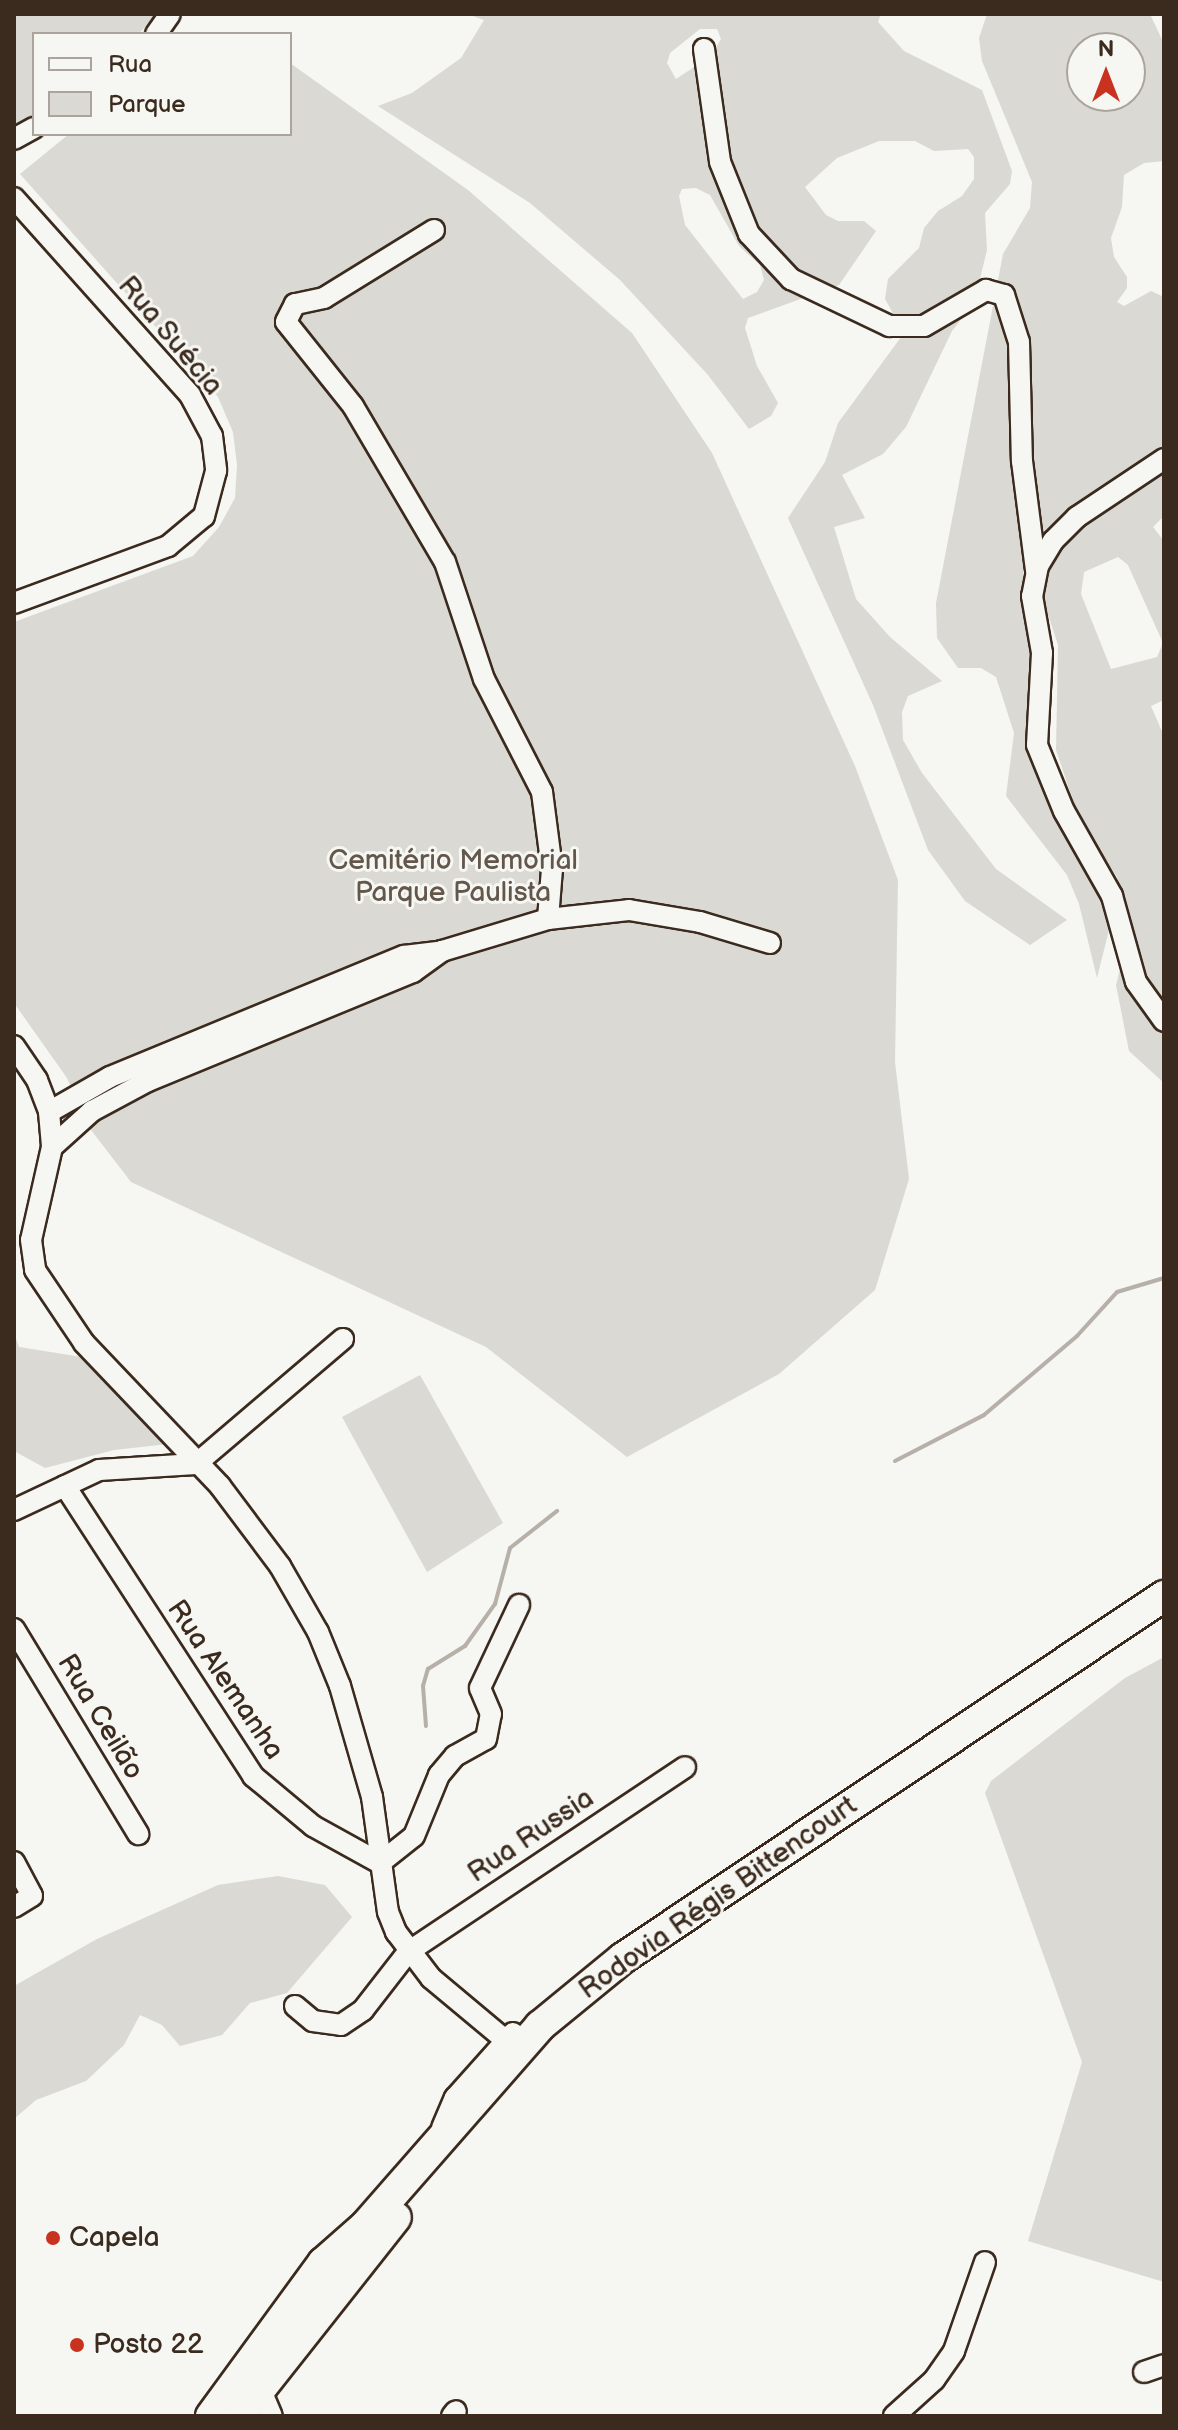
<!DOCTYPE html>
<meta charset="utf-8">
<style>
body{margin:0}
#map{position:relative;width:1178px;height:2430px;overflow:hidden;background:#f6f6f2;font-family:"Balsamiq Sans",sans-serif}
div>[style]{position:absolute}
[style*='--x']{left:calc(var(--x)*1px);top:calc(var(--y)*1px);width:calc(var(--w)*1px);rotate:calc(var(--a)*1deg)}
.green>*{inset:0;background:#dad9d3}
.stream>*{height:4px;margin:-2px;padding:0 2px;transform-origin:2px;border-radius:2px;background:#b6b0a9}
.roads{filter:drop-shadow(2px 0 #3b2a1e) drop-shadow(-2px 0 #3b2a1e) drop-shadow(0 2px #3b2a1e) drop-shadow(0 -2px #3b2a1e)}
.minor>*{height:20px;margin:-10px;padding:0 10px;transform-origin:10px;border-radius:10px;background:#f6f6f2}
.highway>*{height:30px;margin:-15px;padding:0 15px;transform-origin:15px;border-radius:15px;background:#f6f6f2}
.dots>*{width:22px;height:22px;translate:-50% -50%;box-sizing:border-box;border:4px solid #f6f6f2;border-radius:50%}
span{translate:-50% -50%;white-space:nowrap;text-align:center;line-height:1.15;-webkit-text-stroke:6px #f6f6f2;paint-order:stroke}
.street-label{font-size:28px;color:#3b2a1e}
.park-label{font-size:28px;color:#63564b}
.poi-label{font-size:28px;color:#3b2a1e}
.left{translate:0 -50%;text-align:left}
.frame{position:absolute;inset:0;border:16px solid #3b2a1e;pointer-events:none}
.legend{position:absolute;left:32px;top:32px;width:260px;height:104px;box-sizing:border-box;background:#f6f6f2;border:2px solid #aba49d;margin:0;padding:10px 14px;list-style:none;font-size:24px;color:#3b2a1e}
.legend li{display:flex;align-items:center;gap:16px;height:40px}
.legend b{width:40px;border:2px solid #aba49d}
.north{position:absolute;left:1066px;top:32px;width:80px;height:80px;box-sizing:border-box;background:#f6f6f2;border:2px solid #aba49d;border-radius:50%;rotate:0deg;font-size:22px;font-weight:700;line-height:32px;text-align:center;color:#3b2a1e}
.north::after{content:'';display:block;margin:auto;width:28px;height:36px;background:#c8321e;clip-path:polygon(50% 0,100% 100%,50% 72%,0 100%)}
</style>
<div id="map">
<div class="green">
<div style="clip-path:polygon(14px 14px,155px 14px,139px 34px,34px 34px,34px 117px,14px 126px)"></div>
<div style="clip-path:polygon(evenodd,467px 14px,881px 14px,878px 22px,904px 51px,982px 90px,1012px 171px,1010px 184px,985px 213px,987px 250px,974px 303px,952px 331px,906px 427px,883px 454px,842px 475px,865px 518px,834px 527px,856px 599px,890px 637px,942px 681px,908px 696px,902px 712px,903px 740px,922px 773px,996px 869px,1067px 920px,1030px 945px,965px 901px,928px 850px,873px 705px,788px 518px,825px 462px,838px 423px,904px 333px,885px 299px,888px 279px,919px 248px,924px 228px,938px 211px,962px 196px,974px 179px,974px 157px,968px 149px,934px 151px,915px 141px,879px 141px,837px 158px,805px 187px,826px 215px,838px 221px,864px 221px,876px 231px,839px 285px,748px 318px,745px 328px,757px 366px,778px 403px,771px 416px,749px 429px,708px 375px,620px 280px,530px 203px,378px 106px,412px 93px,461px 58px,484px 20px,467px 14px,700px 29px,717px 29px,721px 39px,711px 56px,676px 79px,667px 63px,670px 53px,700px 29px,467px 14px,696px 188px,710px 195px,739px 246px,760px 265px,764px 280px,757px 292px,743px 299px,685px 225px,679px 196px,682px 189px,696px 188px)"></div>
<div style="clip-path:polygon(evenodd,987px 14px,1150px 14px,1164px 44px,1164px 161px,1144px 163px,1124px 175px,1122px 207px,1111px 238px,1114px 257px,1127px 277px,1127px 288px,1117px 302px,1124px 306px,1151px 291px,1164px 297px,1164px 450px,1067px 514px,1036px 545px,1023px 571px,1033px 672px,1031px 730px,1111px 922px,1097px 978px,1079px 904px,1067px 875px,1006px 796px,1014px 733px,996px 677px,981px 668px,958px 668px,937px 638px,936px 603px,1003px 254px,1030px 208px,1032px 182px,982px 61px,979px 38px,987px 14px,1082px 48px,1130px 48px,1130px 96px,1082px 96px,1082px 48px)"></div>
<div style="clip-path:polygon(290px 63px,468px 190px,632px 333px,712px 453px,855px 766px,898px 880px,895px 1062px,909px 1179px,875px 1290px,779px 1374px,627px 1457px,486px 1347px,131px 1182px,88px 1126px,67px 1078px,14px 1003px,14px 622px,193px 556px,219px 527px,235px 498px,237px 465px,233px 432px,218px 397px,20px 174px,69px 134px,290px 134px)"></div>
<div style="clip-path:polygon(evenodd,1164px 468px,1164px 516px,1153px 527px,1164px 541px,1164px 700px,1151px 706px,1164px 736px,1164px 1083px,1129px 1051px,1116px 985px,1131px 926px,1117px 877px,1080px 821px,1056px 750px,1058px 645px,1038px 584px,1070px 531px,1164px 468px,1118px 557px,1128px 565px,1163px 643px,1157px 657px,1111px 669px,1081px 594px,1084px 572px,1118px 557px)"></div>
<div style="clip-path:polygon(14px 1333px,19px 1347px,88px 1358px,168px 1444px,114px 1450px,45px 1468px,14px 1451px)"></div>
<div style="clip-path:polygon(420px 1375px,503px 1523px,427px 1572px,342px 1417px)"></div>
<div style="clip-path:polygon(1164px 1657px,1164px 2282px,1028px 2241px,1082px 2062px,985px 1793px,991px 1781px,1125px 1678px)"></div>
<div style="clip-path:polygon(278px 1876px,325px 1885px,352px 1917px,287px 1993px,250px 2003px,222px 2035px,180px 2046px,162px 2025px,140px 2015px,124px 2045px,86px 2081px,36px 2100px,14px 2119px,14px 1986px,97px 1939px,218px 1885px)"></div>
</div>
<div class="stream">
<div style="--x:895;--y:1461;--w:100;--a:-27.3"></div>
<div style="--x:984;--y:1415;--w:122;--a:-40.3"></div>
<div style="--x:1077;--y:1336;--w:59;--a:-47.7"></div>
<div style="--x:1117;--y:1292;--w:49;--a:-16.6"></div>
<div style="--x:426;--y:1726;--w:40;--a:-94.3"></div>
<div style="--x:423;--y:1686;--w:18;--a:-74"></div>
<div style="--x:428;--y:1669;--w:44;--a:-31.9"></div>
<div style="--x:465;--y:1646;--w:52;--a:-54.5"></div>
<div style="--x:495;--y:1604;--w:58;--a:-75"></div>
<div style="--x:510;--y:1548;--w:60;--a:-38.2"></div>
</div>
<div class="roads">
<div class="minor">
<div style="--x:156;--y:34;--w:24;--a:-55"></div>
<div style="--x:704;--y:49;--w:114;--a:81.9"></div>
<div style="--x:720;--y:162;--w:78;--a:68.1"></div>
<div style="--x:749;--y:234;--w:62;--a:47"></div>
<div style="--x:791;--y:279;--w:109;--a:25.6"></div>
<div style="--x:889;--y:326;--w:35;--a:0"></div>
<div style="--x:924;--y:326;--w:72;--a:-30.1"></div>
<div style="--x:986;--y:290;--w:19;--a:16"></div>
<div style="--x:1004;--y:295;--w:49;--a:72.3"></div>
<div style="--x:1019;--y:342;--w:119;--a:88.6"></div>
<div style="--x:1022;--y:461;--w:111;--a:82.7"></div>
<div style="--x:14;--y:139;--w:23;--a:-29"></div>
<div style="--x:14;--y:198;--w:264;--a:48.2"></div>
<div style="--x:190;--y:395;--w:47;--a:61.8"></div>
<div style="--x:212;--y:436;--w:35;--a:83"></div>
<div style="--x:216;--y:471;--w:47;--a:104.9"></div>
<div style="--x:204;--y:516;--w:47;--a:140.2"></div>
<div style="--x:168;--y:546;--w:164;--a:159.7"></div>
<div style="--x:434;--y:230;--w:129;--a:148.3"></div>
<div style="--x:324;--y:298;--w:30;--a:168"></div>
<div style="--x:295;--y:304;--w:20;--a:117"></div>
<div style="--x:286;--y:322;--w:107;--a:51.4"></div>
<div style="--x:353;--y:406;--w:181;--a:59.5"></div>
<div style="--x:445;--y:562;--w:123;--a:71.6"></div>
<div style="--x:484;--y:679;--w:127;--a:62.8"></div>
<div style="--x:542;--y:792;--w:78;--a:82.6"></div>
<div style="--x:552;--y:869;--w:50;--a:94.6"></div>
<div style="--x:1164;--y:459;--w:105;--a:146.3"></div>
<div style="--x:1077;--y:517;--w:34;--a:135"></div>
<div style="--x:1053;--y:541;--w:29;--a:121"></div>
<div style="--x:1038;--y:566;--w:31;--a:101"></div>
<div style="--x:1032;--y:596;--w:58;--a:80"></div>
<div style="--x:1042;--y:653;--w:92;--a:93.1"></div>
<div style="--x:1037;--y:745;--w:71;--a:67.8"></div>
<div style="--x:1064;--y:811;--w:98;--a:60.5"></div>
<div style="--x:1112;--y:896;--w:89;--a:74.4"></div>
<div style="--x:1136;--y:982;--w:48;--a:54.3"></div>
<div style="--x:14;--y:1046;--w:41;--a:55.9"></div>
<div style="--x:37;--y:1080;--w:34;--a:69"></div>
<div style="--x:49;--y:1112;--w:35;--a:85"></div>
<div style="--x:52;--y:1147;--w:95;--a:102.7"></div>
<div style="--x:31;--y:1240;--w:30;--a:82"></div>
<div style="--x:35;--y:1270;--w:88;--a:56.1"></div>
<div style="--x:84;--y:1343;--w:197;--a:46.4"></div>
<div style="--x:220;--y:1486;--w:100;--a:53.1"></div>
<div style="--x:280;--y:1566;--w:76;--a:60.1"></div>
<div style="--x:318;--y:1632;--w:58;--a:67.8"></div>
<div style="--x:340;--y:1686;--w:116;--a:73.9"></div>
<div style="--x:372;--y:1797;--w:116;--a:82.1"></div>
<div style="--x:388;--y:1912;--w:22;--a:68"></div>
<div style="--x:396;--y:1932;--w:58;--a:52.7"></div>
<div style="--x:431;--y:1978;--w:95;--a:39.9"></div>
<div style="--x:49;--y:1112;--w:70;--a:-29.8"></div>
<div style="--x:110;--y:1077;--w:318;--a:-22.4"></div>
<div style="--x:404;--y:956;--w:38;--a:-7"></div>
<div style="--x:442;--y:951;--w:111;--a:-16.8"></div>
<div style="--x:548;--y:919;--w:81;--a:-6.3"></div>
<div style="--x:629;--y:910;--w:72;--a:9.6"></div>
<div style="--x:700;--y:922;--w:73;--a:16.7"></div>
<div style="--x:52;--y:1147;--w:54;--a:-42"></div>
<div style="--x:92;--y:1111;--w:64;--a:-28.2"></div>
<div style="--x:148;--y:1081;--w:287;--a:-22.4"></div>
<div style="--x:413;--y:972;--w:36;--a:-36"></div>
<div style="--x:196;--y:1464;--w:193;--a:-40.4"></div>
<div style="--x:65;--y:1486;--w:346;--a:57"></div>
<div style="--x:253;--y:1776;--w:78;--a:39.8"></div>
<div style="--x:313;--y:1826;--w:77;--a:28.9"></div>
<div style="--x:380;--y:1863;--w:43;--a:-38.5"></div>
<div style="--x:414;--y:1836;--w:66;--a:-67.7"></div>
<div style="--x:439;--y:1775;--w:25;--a:-50"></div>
<div style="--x:455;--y:1756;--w:35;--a:-29"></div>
<div style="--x:486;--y:1739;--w:25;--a:-79"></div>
<div style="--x:491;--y:1714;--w:28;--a:-113"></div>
<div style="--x:480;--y:1688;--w:92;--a:-64.8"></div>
<div style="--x:14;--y:1510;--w:94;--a:-25.2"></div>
<div style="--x:99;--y:1470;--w:97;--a:-3.5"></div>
<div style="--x:14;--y:1629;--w:240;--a:58.8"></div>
<div style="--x:14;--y:1862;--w:38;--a:62"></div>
<div style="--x:32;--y:1896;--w:21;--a:149"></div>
<div style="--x:295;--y:2006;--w:23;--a:40"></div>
<div style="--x:313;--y:2021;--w:28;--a:8"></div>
<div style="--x:341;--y:2025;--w:27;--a:-34"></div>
<div style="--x:363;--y:2010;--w:73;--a:-52.2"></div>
<div style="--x:408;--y:1952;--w:333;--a:-33.7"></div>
<div style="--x:442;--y:2128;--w:33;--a:-67"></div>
<div style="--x:455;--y:2098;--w:87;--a:-48.3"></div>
<div style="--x:1144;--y:2372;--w:21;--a:-19"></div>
<div style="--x:260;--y:2388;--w:30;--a:67"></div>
<div style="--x:452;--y:2416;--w:6;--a:-51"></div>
<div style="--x:894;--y:2416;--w:54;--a:-42"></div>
<div style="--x:934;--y:2380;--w:35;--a:-55"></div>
<div style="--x:954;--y:2351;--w:94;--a:-70.8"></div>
</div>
<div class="highway">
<div style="--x:211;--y:2416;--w:190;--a:-53.8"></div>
<div style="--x:323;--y:2263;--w:56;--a:-41.4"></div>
<div style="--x:365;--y:2226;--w:266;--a:-48.8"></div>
<div style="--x:540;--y:2026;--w:107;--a:-39.3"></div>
<div style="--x:623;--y:1958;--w:651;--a:-33.79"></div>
<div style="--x:239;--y:2416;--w:253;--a:-51.7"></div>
</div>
</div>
<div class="dots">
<div style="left:53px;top:2238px;background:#c8321e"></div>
<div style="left:77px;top:2345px;background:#c8321e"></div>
</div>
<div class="street-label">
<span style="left:170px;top:336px;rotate:50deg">Rua Suécia</span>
<span style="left:225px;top:1680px;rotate:56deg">Rua Alemanha</span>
<span style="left:100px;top:1717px;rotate:59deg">Rua Ceilão</span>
<span style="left:531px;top:1836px;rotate:-34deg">Rua Russia</span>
<span style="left:718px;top:1898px;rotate:-35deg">Rodovia Régis Bittencourt</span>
</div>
<div class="park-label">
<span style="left:453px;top:877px">Cemitério Memorial<br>Parque Paulista</span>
</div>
<div class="poi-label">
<span class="left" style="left:69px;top:2238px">Capela</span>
<span class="left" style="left:93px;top:2345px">Posto 22</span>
</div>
<div class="frame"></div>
<ul class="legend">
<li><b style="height:10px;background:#f6f6f2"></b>Rua</li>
<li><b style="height:22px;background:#dad9d3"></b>Parque</li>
</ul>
<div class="north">N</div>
</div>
